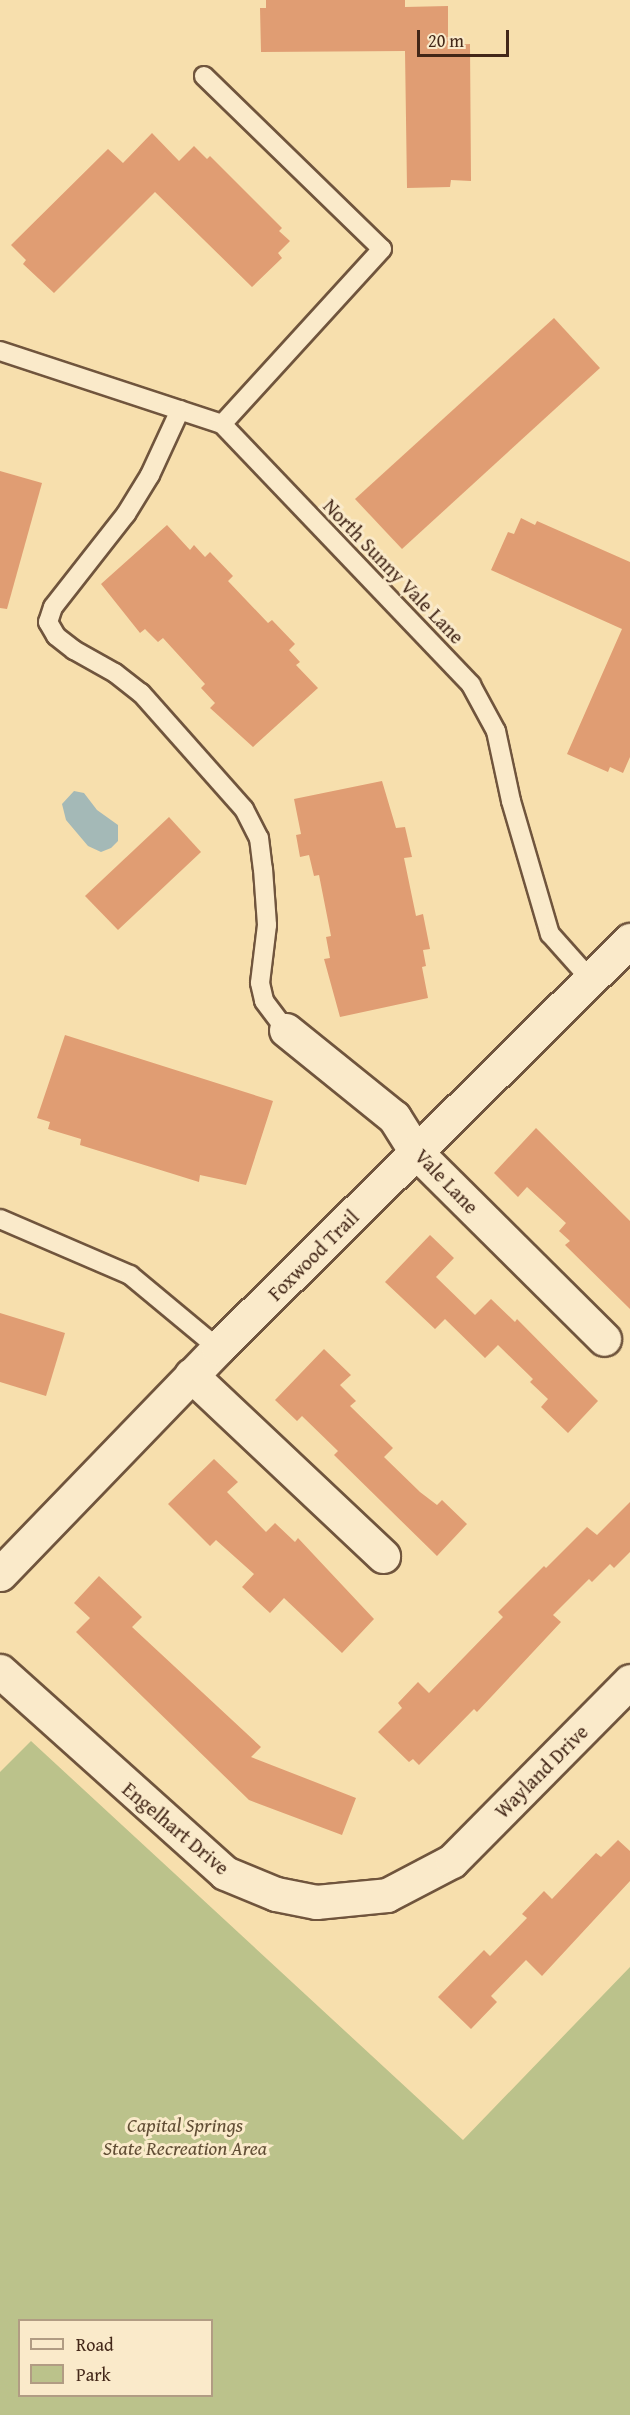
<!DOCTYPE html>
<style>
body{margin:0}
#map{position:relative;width:630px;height:2415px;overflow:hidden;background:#f7dfad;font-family:"Gentium Book Plus",serif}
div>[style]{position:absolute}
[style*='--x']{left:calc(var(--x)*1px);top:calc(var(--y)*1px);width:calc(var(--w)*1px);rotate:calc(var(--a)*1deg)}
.green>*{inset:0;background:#bbc28b}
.water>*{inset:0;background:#a4b9b7}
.building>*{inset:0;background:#e09d73}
.roads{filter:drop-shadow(2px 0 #70553d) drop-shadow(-2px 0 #70553d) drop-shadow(0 2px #70553d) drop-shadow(0 -2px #70553d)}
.lane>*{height:18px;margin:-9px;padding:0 9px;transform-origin:9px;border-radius:9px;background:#faeaca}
.street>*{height:33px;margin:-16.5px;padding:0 16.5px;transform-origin:16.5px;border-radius:16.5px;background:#faeaca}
span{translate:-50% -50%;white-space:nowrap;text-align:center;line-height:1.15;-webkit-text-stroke:6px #faeaca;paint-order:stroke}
.street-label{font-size:20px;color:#432718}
.park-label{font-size:20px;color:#614e35;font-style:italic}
.legend{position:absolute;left:18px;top:2319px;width:195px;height:78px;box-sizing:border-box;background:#faeaca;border:2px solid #b19c83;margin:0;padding:8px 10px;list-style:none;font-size:18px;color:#432718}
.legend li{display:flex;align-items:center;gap:12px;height:30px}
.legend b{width:30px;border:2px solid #b19c83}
.scale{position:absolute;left:417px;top:30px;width:92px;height:27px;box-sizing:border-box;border:3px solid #432718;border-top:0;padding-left:8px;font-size:18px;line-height:21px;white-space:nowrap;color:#432718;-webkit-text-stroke:4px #faeaca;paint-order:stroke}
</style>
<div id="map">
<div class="green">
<div style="clip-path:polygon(evenodd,31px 1741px,463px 2140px,630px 1967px,630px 2415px,0 2415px,0 1772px,31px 1741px,20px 2320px,212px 2320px,212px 2396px,20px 2396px,20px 2320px)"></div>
</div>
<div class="water">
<div style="clip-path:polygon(74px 791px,84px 793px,97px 810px,118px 825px,118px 841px,111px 848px,101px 852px,88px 846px,66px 820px,62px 804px)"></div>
</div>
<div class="building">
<div style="clip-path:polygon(266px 0,405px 0,405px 7px,448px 6px,448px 45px,470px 44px,471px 181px,451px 180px,450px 187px,407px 188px,405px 51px,261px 52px,260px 8px,266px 8px)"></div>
<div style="clip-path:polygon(152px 133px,179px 161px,194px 146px,207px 159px,210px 156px,282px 228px,279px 231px,290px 241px,278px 253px,282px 258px,252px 287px,155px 192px,54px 293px,23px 264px,26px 260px,11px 245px,108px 149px,123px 163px)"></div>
<div style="clip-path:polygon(554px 318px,600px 368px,402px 549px,355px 499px)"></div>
<div style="clip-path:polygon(0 471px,42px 483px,7px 609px,0 608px)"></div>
<div style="clip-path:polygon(521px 518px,535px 525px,537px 521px,630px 562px,630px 757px,623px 773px,610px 767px,608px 772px,567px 754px,622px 629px,491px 570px,508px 532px,514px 534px)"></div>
<div style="clip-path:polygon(167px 525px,190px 550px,194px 545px,205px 557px,210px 552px,233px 576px,228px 581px,268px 623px,272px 620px,295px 644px,289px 650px,300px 662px,296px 665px,318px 688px,253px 747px,210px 708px,215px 703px,201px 688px,205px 684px,163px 638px,158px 642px,145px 629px,140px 633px,101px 584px)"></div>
<div style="clip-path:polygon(382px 781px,396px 828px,405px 827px,412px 857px,404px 858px,416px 916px,423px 914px,430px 949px,423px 950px,426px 966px,422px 967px,428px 998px,340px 1017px,324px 959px,330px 958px,326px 937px,331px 936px,319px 875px,314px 876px,309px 855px,300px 857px,296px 835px,301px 834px,294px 799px)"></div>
<div style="clip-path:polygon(169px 817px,201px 852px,118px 930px,85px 896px)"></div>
<div style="clip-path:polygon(65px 1035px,273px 1101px,246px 1185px,200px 1175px,199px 1182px,80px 1145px,81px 1139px,48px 1129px,50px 1122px,37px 1118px)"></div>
<div style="clip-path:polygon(536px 1128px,630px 1221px,630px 1309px,565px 1245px,570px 1241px,559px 1231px,566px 1223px,527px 1187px,518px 1197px,494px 1173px)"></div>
<div style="clip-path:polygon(430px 1235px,454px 1258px,436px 1277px,475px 1315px,491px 1299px,515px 1322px,517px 1319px,598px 1401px,568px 1433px,541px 1407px,548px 1399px,530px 1382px,533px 1379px,498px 1345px,485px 1358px,445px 1319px,435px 1329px,385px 1282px)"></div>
<div style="clip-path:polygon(0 1313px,65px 1333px,46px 1396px,0 1382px)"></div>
<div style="clip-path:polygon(324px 1349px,351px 1375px,340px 1385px,356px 1401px,350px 1406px,393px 1448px,384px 1457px,420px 1492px,437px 1505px,442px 1500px,467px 1524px,437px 1556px,334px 1455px,338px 1451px,302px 1416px,297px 1421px,275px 1400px)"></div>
<div style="clip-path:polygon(214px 1459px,238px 1482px,227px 1492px,266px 1532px,275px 1523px,295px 1542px,298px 1538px,374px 1619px,342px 1653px,284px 1598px,270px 1613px,242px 1587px,254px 1574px,216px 1540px,210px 1546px,168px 1504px)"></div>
<div style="clip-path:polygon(630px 1502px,630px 1552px,614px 1568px,610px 1564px,592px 1582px,589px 1579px,553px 1615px,561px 1622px,477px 1712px,474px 1709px,419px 1765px,413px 1759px,409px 1762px,378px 1732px,402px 1708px,398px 1703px,418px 1682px,429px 1693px,503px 1617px,498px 1612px,544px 1566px,546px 1568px,587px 1527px,597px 1535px)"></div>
<div style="clip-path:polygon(99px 1576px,142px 1617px,132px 1627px,261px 1747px,251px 1757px,356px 1798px,342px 1835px,249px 1800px,76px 1632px,90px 1618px,74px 1603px)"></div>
<div style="clip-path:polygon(618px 1840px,630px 1851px,630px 1881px,542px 1976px,526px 1960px,491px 1996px,497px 2002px,471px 2029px,438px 1997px,484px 1950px,490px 1956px,527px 1918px,522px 1914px,544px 1891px,552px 1899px,596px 1853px,601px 1857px)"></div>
</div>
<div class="roads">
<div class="lane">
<div style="--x:204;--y:76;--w:248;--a:44.2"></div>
<div style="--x:382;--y:249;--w:237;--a:132.4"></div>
<div style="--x:0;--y:351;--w:234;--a:18.2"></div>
<div style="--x:222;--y:424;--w:361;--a:46.3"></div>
<div style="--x:471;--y:685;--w:52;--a:61.5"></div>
<div style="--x:496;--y:731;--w:72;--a:77.9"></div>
<div style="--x:511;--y:801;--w:139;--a:73.7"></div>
<div style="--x:550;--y:934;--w:62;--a:48.3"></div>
<div style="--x:180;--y:410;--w:72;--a:114.8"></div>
<div style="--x:150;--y:475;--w:46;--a:121.6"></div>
<div style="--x:126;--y:514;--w:118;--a:128.1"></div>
<div style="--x:53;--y:607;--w:16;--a:108"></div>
<div style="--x:48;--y:622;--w:16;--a:60"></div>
<div style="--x:56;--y:636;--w:23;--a:38"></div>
<div style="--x:74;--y:650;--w:47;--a:29.3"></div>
<div style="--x:115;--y:673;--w:33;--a:38"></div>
<div style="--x:141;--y:693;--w:155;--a:48.4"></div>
<div style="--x:244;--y:809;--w:33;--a:63"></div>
<div style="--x:259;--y:838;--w:31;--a:83"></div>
<div style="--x:263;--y:869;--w:56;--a:85.9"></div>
<div style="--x:267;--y:925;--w:58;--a:96.9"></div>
<div style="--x:260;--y:983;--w:18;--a:77"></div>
<div style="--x:264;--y:1001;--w:36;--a:53"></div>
<div style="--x:0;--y:1219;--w:142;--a:23.3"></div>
<div style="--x:130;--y:1275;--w:114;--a:39.7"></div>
</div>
<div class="street">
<div style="--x:286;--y:1030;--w:139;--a:38.9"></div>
<div style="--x:394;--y:1117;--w:41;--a:57.8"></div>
<div style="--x:416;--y:1152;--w:265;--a:44.8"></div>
<div style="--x:191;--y:1375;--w:264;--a:43.3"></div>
<div style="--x:0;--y:1574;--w:314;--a:-46"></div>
<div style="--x:218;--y:1348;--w:580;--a:-44.72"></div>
<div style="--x:0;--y:1671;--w:302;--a:41.9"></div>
<div style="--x:225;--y:1873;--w:55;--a:22.4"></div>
<div style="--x:276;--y:1894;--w:41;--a:11.3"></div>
<div style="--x:316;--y:1902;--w:71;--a:-5.6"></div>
<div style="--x:387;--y:1895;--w:73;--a:-27.6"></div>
<div style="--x:452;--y:1861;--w:253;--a:-45.3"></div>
</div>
</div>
<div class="street-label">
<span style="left:394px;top:571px;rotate:46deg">North Sunny Vale Lane</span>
<span style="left:447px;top:1181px;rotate:46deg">Vale Lane</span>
<span style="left:313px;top:1255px;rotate:-45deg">Foxwood Trail</span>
<span style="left:541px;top:1771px;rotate:-45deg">Wayland Drive</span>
<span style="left:176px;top:1828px;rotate:40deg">Engelhart Drive</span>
</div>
<div class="park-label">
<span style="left:185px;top:2136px">Capital Springs<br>State Recreation Area</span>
</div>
<ul class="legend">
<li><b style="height:8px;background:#faeaca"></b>Road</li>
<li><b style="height:16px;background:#bbc28b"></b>Park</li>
</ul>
<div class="scale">20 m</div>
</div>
